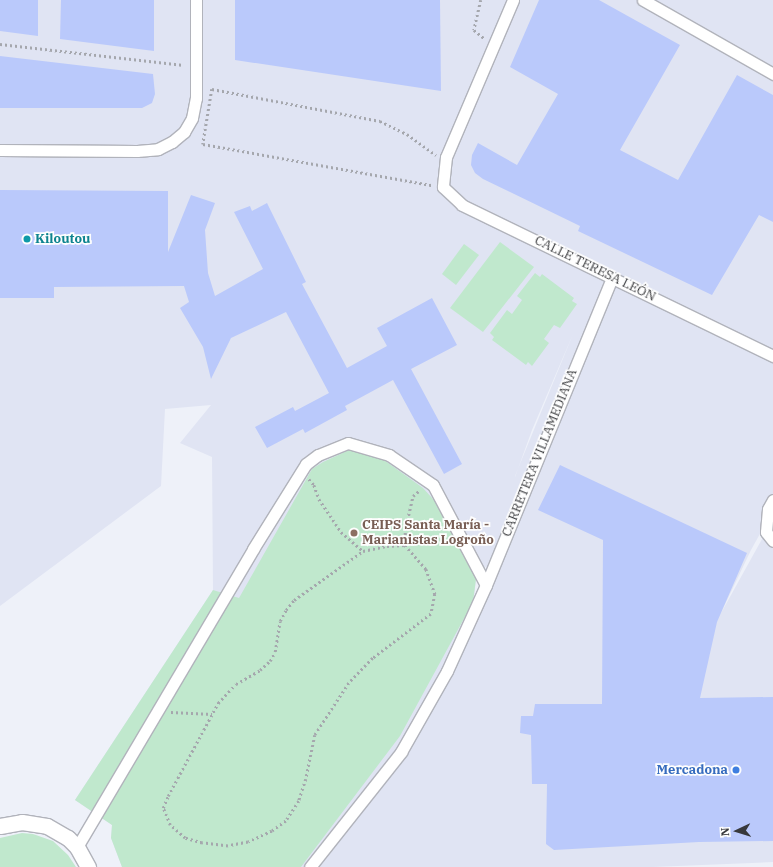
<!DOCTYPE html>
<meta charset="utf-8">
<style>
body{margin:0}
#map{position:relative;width:773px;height:867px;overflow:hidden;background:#eef1f9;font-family:"IBM Plex Serif",serif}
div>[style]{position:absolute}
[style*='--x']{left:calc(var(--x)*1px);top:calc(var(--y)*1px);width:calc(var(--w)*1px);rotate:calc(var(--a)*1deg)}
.built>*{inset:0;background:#e0e4f3}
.green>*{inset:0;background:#c0e8cd}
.building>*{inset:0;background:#bac9fb}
.path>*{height:2.5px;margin-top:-1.25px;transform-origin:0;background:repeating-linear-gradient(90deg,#a5a7ad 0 2px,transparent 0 5px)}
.roads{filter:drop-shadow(1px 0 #b1b3bb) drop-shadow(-1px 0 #b1b3bb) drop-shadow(0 1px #b1b3bb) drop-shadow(0 -1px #b1b3bb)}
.minor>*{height:11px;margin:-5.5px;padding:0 5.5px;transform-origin:5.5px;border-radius:5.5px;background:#fff}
.secondary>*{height:15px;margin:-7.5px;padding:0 7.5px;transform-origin:7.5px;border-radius:7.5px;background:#fff}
.dots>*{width:11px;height:11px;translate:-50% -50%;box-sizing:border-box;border:2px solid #fefefe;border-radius:50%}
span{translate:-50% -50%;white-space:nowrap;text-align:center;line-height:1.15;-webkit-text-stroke:3.5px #fefefe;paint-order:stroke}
.culture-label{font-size:13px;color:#0d838f;font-weight:700}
.left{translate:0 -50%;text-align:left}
.street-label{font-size:13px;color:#38393c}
.education-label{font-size:13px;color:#785e54;font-weight:700}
.shop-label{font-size:13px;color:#366cbe;font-weight:700}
.right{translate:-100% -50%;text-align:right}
.north{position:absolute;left:717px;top:811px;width:40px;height:40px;-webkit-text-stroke:3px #fefefe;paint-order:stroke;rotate:266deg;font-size:11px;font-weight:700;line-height:16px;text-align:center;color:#38393c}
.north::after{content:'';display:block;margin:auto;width:14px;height:18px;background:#38393c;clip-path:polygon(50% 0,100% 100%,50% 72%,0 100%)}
</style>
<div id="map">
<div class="built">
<div style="clip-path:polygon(evenodd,0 0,773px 0,773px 862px,653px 867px,122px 867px,111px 838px,112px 825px,75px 800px,213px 590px,212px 457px,180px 443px,211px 405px,165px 409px,161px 486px,0 606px,0 0,573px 334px,515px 476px,515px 477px,532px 430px,573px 334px,0 0,767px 521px,766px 532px,721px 613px,751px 550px,767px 521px,0 0,477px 567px,487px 567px,474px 599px,476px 579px,472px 570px,477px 567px)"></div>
</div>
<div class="green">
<div style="clip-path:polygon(500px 242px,534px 267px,483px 332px,450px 308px)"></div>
<div style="clip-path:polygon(464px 244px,479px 255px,456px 285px,442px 274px)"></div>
<div style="clip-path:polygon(535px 273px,540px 277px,542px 274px,574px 298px,572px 301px,577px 304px,560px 328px,554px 325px,544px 339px,549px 343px,532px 366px,528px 362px,526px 365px,492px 340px,494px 337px,490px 333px,507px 310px,512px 314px,522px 300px,517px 296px)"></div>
<div style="clip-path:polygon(347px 451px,364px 451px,377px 455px,423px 488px,442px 509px,476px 579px,473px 602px,400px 736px,301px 867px,122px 867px,111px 838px,112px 825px,75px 800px,213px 590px,239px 598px,312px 469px,323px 462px)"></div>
<div style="clip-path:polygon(22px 833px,33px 834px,53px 841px,68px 855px,76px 867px,0 867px,0 838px)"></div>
</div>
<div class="building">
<div style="clip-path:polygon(0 0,38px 0,38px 36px,0 31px)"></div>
<div style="clip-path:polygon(61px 0,154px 0,154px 51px,60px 39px)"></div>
<div style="clip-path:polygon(235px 0,440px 0,441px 91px,235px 60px)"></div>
<div style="clip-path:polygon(539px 0,599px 0,680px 45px,620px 150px,678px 180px,737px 75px,773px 95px,773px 222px,759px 215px,712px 295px,578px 231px,580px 226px,483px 179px,475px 173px,471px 165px,472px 155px,478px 143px,517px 165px,558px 94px,510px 67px)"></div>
<div style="clip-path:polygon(0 56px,153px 74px,155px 94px,152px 103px,142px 108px,0 108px)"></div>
<div style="clip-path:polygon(0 190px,168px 191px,168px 252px,191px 195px,215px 203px,205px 230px,208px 273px,215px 296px,263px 269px,234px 212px,250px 206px,252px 211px,267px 203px,306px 282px,302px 284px,347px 368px,387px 346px,377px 328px,432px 298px,457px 345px,411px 369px,462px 464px,444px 474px,393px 380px,345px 406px,347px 410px,305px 433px,303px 429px,267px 448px,255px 427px,293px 407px,295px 411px,329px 393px,286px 312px,231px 338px,211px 379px,203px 347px,180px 308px,189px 302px,184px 286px,54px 287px,54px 298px,0 298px)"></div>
<div style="clip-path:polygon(560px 465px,747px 553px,717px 622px,700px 698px,773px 697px,773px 841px,699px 842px,554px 850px,546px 844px,547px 784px,532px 784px,531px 735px,520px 733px,521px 716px,533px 716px,535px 704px,602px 704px,603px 540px,538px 510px)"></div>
</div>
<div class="path">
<div style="--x:481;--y:0;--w:31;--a:103"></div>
<div style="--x:474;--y:30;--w:13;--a:39"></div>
<div style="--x:0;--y:44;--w:185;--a:6.5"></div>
<div style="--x:212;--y:89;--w:56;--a:99.3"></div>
<div style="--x:203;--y:144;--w:233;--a:10.2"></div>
<div style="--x:212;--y:89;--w:171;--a:10.8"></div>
<div style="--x:380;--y:121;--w:30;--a:26"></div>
<div style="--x:407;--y:134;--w:36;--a:36"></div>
<div style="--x:309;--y:479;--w:8;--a:50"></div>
<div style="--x:314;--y:485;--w:15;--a:70"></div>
<div style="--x:319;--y:499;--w:40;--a:56"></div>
<div style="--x:341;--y:532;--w:29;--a:41"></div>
<div style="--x:405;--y:545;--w:32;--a:49"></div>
<div style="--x:426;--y:569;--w:27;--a:70"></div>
<div style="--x:435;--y:594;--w:20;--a:101"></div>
<div style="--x:431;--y:614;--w:73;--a:142.8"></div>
<div style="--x:373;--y:658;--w:35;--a:134"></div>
<div style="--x:349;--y:683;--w:62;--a:123.2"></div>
<div style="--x:315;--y:735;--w:45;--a:101.6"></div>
<div style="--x:306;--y:779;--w:23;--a:108"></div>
<div style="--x:299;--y:801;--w:24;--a:123"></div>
<div style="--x:286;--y:821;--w:17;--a:144"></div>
<div style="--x:272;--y:831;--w:26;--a:155"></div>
<div style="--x:248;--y:842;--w:20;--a:169"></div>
<div style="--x:228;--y:846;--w:26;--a:-173"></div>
<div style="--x:202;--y:843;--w:18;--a:-164"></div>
<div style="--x:185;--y:838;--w:20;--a:-139"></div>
<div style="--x:170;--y:825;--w:18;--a:-112"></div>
<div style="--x:163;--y:808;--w:13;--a:-67"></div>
<div style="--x:168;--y:796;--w:106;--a:-61.7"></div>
<div style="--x:218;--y:703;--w:26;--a:-47"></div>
<div style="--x:236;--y:684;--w:28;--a:-30"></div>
<div style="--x:260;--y:670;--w:13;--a:-42"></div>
<div style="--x:270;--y:661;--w:10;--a:-61"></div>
<div style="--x:275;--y:652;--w:31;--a:-81"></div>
<div style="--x:280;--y:621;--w:13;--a:-61"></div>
<div style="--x:286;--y:610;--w:13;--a:-51"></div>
<div style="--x:294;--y:600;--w:85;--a:-35.4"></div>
<div style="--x:363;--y:551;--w:25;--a:-12"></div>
<div style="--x:387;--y:546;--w:18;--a:-3"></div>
<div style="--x:405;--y:545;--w:15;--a:-90"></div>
<div style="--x:405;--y:530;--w:35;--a:-77"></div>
<div style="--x:413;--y:496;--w:9;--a:-41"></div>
<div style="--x:171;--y:712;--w:41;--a:2.8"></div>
</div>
<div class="roads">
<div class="minor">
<div style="--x:513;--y:0;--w:171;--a:113.1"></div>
<div style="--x:446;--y:157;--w:30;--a:96"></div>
<div style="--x:443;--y:187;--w:26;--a:43"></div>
<div style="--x:462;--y:205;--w:346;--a:25.9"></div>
<div style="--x:643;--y:0;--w:150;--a:29.6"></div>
<div style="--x:0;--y:150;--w:137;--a:0.4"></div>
<div style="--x:137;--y:151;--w:21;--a:-5"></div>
<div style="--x:158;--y:149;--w:16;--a:-27"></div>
<div style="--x:172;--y:142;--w:16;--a:-40"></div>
<div style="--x:184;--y:132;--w:16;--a:-60"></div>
<div style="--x:192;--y:118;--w:20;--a:-79"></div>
<div style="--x:196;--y:98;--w:98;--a:-90"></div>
<div style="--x:773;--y:500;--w:10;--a:119"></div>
<div style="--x:768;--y:509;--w:23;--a:95"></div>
<div style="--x:766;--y:532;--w:11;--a:52"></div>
<div style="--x:77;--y:847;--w:346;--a:-59.4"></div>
<div style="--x:253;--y:549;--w:100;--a:-58.1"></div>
<div style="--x:306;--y:464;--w:15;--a:-37"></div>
<div style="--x:318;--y:455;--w:32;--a:-22"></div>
<div style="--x:348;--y:443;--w:43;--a:16.3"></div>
<div style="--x:389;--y:455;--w:53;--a:34.3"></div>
<div style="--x:433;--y:485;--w:113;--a:62.1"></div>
<div style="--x:310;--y:867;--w:147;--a:-51.6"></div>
<div style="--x:401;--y:752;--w:93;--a:-60.4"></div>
<div style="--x:447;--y:671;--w:94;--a:-65.6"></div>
<div style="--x:486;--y:585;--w:332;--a:-67.7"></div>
</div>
<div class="secondary">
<div style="--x:0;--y:826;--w:22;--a:-10"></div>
<div style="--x:22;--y:822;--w:25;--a:9"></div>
<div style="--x:47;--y:826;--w:24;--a:30"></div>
<div style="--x:68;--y:838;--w:13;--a:45"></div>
<div style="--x:77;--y:847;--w:23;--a:61"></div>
</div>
</div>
<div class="dots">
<div style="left:27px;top:239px;background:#0f9aa8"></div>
<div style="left:354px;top:533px;background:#8d6e63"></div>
<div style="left:736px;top:770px;background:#3f7fe0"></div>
</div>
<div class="culture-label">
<span class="left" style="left:35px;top:239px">Kiloutou</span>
</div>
<div class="street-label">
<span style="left:595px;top:269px;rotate:26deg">CALLE TERESA LEÓN</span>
<span style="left:540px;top:453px;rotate:-68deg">CARRETERA VILLAMEDIANA</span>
</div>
<div class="education-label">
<span class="left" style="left:362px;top:533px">CEIPS Santa María -<br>Marianistas Logroño</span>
</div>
<div class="shop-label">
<span class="right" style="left:728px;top:770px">Mercadona</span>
</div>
<div class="north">N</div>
</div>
